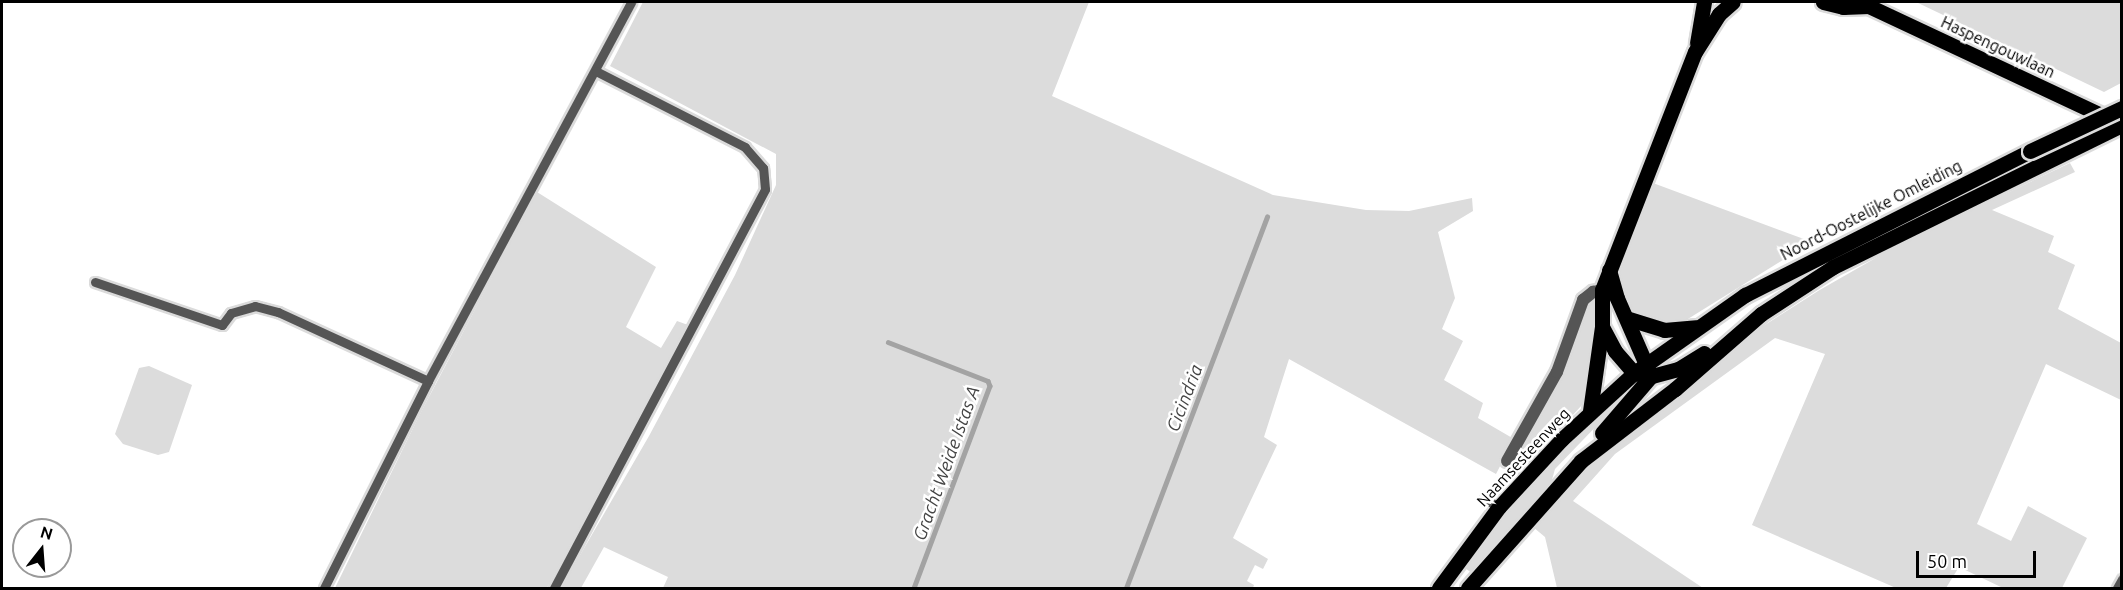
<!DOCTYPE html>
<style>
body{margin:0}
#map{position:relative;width:2123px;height:590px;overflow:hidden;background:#fff;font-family:Ubuntu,sans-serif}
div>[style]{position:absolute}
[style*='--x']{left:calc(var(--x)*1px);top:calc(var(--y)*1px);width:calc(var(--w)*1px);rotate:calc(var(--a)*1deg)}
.green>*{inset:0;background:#dcdcdc}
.stream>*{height:4.5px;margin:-2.25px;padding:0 2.25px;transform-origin:2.25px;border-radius:2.25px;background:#a3a3a3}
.roads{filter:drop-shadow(2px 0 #dbdbdb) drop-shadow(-2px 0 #dbdbdb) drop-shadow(0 2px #dbdbdb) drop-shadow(0 -2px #dbdbdb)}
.service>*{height:9px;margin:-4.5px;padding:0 4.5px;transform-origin:4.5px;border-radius:4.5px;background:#555}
.minor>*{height:12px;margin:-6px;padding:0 6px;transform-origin:6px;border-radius:6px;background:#555}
.primary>*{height:15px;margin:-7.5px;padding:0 7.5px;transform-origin:7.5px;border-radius:7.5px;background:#000}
.bridges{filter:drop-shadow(2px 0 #dbdbdb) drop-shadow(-2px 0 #dbdbdb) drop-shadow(0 2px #dbdbdb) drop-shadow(0 -2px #dbdbdb)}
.primary-bridge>*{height:15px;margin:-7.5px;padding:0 7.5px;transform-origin:7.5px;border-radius:7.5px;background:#000}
span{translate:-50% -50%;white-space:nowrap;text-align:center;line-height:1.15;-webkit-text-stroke:5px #fff;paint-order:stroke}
.street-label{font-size:16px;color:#000}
.water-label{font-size:18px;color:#444;font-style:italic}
.frame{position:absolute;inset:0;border:3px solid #000;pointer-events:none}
.north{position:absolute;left:12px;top:518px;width:60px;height:60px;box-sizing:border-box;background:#fff;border:2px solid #999;border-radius:50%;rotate:17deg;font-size:16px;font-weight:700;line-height:24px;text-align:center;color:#000}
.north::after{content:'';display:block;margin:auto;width:21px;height:27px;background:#000;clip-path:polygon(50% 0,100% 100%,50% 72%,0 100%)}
.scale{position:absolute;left:1916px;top:551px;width:120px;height:27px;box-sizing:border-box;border:3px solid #000;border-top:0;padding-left:8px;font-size:18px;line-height:21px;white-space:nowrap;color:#000;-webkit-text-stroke:4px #fff;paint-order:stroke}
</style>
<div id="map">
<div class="green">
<div style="clip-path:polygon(643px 2px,1089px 2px,1052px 96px,1273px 195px,1366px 210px,1409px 211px,1472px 198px,1473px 211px,1438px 232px,1455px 298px,1442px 329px,1463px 341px,1444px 380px,1483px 403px,1478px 418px,1514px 439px,1496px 474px,1289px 359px,1264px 437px,1277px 445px,1233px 538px,1268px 559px,1263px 569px,1255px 565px,1247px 581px,1254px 585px,1253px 588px,663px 588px,668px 577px,604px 547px,581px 588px,561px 588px,649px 436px,735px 275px,776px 185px,776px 154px,610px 66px)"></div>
<div style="clip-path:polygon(1916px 2px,2121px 2px,2121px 83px,2104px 92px)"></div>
<div style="clip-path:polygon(2070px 163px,2075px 172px,1992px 210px,2054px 236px,2048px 252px,2075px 265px,2058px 309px,2121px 343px,2121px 400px,2046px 364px,1977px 524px,2011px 541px,2028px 506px,2087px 538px,2062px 588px,2003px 588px,1959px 567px,1946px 588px,1896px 588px,1752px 525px,1825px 354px,1775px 338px,1615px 454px,1573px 501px,1703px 588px,1557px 588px,1545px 537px,1533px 527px,1615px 441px,1743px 339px,1818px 291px,1900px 244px)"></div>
<div style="clip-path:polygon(1653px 183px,1812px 242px,1683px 322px,1671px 325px,1637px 314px,1627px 305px,1618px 281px,1618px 267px)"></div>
<div style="clip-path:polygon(537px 192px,656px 267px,626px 327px,661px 348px,677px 321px,688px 325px,547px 588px,335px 588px,421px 412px)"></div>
<div style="clip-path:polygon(1590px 302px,1595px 303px,1594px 334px,1590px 379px,1582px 405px,1503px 492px,1496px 489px,1563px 371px)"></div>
<div style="clip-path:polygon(149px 366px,192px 385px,169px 452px,158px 455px,123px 444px,115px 434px,139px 368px)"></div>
<div style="clip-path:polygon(1629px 385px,1633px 388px,1555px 469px,1550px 487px,1473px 574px,1461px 565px,1535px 473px)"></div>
</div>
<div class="stream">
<div style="--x:888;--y:342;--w:107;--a:21.3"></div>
<div style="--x:988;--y:381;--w:5;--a:68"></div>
<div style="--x:990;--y:386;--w:216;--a:110.6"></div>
<div style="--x:1126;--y:588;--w:397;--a:-69.2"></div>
</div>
<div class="roads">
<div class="service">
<div style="--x:95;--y:282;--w:134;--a:18.7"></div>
<div style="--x:222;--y:325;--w:15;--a:-53"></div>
<div style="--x:231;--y:313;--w:25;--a:-16"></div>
<div style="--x:255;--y:306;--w:24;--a:15"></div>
<div style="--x:278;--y:312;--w:165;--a:24.7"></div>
<div style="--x:1485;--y:499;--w:16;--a:30"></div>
<div style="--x:324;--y:588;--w:232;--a:-63.3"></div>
<div style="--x:428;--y:381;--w:430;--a:-61.8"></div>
<div style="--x:554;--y:588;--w:451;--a:-62.1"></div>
<div style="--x:765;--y:189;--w:21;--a:-95"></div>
<div style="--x:763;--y:168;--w:28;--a:-131"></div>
<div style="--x:745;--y:147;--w:167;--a:-153"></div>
<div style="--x:2117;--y:588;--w:10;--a:-61"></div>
</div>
<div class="minor">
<div style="--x:1507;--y:461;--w:102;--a:-60.7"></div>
<div style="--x:1557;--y:372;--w:77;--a:-70.1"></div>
<div style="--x:1583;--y:300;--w:13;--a:-39"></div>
<div style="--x:1593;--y:292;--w:17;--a:-10"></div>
</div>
<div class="primary">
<div style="--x:1823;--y:2;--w:21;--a:14"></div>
<div style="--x:1843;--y:7;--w:26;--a:-2"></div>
<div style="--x:1860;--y:2;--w:278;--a:25.1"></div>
<div style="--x:1697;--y:43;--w:42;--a:-80.3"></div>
<div style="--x:1629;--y:319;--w:37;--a:17"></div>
<div style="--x:1664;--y:330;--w:32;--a:-5"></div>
<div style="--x:1704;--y:353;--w:31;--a:148"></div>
<div style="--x:1678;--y:369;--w:28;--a:165"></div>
<div style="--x:1651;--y:376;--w:17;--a:-170"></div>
<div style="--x:1634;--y:373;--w:29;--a:-131"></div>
<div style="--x:1615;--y:351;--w:27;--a:-118"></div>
<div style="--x:1602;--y:327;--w:37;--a:-90"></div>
<div style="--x:1602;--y:290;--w:256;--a:-68.7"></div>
<div style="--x:1695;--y:52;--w:45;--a:-57.7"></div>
<div style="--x:1719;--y:14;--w:18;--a:-41"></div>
<div style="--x:1590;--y:411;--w:85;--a:-81.9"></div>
<div style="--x:1602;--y:433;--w:75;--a:-49.3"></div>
<div style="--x:1651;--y:376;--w:85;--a:-113.6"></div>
<div style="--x:1617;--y:298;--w:29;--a:-106"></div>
<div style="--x:1439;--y:588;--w:101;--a:-53.5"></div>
<div style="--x:1499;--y:507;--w:93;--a:-47.2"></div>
<div style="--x:1562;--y:439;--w:98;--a:-42.5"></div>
<div style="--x:1634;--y:373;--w:136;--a:-35.1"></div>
<div style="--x:1745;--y:295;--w:319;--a:-26.8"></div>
<div style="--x:1468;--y:588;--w:170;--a:-48.3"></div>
<div style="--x:1581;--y:461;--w:118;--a:-37.5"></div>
<div style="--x:1675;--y:389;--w:114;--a:-41.1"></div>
<div style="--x:1761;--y:314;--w:86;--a:-33.1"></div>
<div style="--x:1833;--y:267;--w:322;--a:-26.2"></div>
</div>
</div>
<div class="bridges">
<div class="primary-bridge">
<div style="--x:2030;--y:151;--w:102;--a:-25.1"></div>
</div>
</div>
<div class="street-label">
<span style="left:1998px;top:47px;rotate:25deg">Haspengouwlaan</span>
<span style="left:1871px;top:210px;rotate:-27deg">Noord-Oostelijke Omleiding</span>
<span style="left:1523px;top:457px;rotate:-47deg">Naamsesteenweg</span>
</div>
<div class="water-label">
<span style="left:1184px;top:398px;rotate:-69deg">Cicindria</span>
<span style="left:946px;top:463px;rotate:-70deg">Gracht Weide Istas A</span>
</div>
<div class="frame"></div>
<div class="north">N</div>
<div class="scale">50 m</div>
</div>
